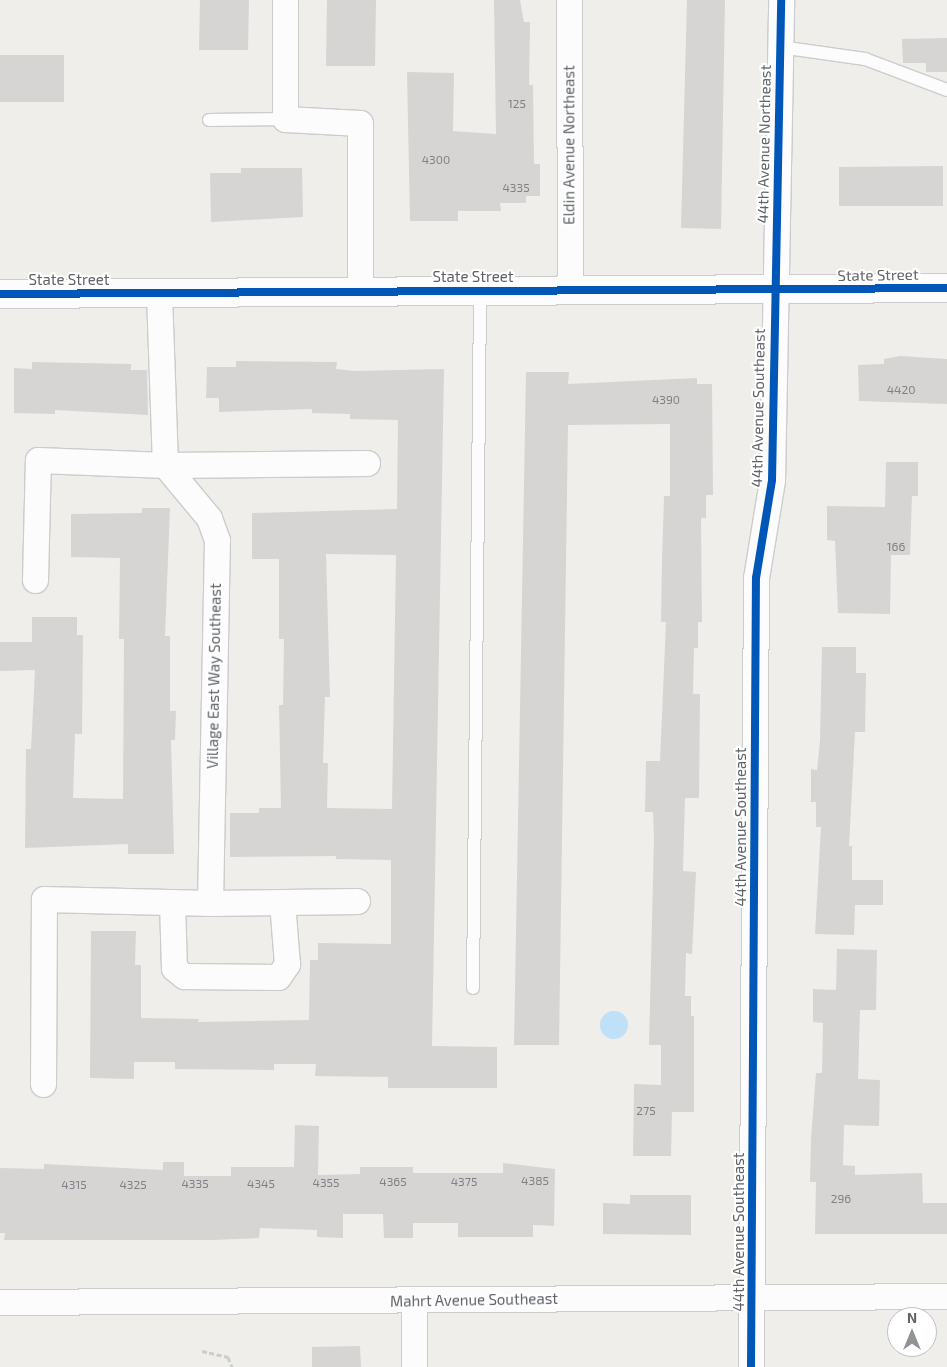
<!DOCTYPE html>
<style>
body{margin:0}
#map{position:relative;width:947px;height:1367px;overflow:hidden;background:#efeeea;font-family:"Exo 2",sans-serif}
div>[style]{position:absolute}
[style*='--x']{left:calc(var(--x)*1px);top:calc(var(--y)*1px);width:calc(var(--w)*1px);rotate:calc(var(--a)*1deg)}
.water>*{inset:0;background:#bfe0f9}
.round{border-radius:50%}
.building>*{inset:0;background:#d6d5d3}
.path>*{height:3px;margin-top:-1.5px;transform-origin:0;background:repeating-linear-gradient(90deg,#cacfcc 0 5px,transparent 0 7.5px)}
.roads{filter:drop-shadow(1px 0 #cbcccc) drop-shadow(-1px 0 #cbcccc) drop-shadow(0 1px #cbcccc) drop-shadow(0 -1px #cbcccc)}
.service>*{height:12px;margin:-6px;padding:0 6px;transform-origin:6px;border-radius:6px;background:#fdfcfc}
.minor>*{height:25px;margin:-12.5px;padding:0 12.5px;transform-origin:12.5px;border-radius:12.5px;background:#fdfcfc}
.secondary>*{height:28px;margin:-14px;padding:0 14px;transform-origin:14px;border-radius:14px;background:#fdfcfc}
.cycleway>*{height:8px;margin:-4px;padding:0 4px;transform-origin:4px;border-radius:4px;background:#0057b8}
span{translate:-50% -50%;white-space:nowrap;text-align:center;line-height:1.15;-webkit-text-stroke:4px #fff;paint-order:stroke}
.number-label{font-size:12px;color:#7e8184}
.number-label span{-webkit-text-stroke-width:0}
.street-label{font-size:15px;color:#5f6368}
.north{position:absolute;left:887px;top:1307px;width:50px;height:50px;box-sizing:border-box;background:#fff;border:1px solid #bfc1c3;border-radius:50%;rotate:0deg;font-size:14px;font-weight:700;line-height:20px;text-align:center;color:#5f6368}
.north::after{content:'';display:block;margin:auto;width:18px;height:22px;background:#919496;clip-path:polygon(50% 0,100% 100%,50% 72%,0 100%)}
</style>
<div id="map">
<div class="water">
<div class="round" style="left:600px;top:1011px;width:28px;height:28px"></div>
</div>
<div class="building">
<div style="clip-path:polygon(200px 0,249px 0,248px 50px,199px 50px)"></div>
<div style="clip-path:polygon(327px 0,376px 0,375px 66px,326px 66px)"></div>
<div style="clip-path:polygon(494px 0,520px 0,524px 22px,530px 22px,529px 85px,533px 85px,534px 164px,540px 164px,540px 196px,526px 196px,526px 203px,500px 203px,501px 211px,458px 211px,458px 221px,410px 221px,407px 72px,454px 73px,453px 131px,496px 134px)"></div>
<div style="clip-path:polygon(687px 0,725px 0,721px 229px,681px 228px)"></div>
<div style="clip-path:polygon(947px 38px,947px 72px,926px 72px,926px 63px,903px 63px,902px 39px)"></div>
<div style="clip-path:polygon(0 55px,64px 55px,64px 102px,0 102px)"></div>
<div style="clip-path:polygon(943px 166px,943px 206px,839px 206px,839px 167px)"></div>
<div style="clip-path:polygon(241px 168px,302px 168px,303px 217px,211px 222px,210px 173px,241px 173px)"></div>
<div style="clip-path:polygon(900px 356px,947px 359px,947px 404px,859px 401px,858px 365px,884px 364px,884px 359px)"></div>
<div style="clip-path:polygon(evenodd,236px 361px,337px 362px,336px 369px,354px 371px,444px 369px,432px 1046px,497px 1047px,497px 1088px,388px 1088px,388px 1077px,315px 1076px,316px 1064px,274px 1064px,274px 1070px,175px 1069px,175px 1062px,134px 1062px,134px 1079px,90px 1078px,91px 931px,136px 931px,135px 965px,141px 965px,141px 1018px,199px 1019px,198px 1022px,309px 1020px,310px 960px,318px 960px,318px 943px,391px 944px,391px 860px,336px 859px,336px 856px,230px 857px,230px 813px,259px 813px,259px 808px,281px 808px,279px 705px,283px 705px,284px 639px,279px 639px,279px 559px,252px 559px,252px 513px,397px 509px,398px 420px,350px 419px,350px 414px,312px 413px,312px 409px,219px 412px,219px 398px,206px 398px,207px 367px,236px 367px,236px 361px,326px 554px,396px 555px,392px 809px,327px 808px,328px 763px,323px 763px,325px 697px,330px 697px,326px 554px)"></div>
<div style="clip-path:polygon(32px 362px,131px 364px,131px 370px,147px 370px,148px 415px,55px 410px,55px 414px,14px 413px,14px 368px,32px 369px)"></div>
<div style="clip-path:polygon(526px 372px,569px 372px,568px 384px,697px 378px,697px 384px,712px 384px,713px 495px,706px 495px,706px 518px,701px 518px,702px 622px,698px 622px,698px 648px,694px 648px,693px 694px,700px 694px,699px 798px,685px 798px,683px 871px,696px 872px,692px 954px,686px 953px,685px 996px,691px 996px,691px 1016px,694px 1016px,694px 1112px,672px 1112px,671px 1156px,633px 1156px,634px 1084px,661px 1085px,661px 1045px,649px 1045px,654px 838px,653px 812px,645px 812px,646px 761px,660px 761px,666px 622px,661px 622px,662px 561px,664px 496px,670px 496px,670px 424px,568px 425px,559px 1045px,514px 1045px)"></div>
<div style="clip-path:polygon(886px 462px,918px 462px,918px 496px,912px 496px,910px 555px,891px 555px,890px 614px,838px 613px,835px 541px,827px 540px,827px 506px,885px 507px)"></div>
<div style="clip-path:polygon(142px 508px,170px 508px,165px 636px,170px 636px,170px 711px,176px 711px,175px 740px,171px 740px,174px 854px,128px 854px,128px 844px,25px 848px,26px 749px,31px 749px,35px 670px,0 671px,0 642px,32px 642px,32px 617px,77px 617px,77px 635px,83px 635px,82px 734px,75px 734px,73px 798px,123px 799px,124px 639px,119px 639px,120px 558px,71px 557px,71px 514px,142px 513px)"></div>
<div style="clip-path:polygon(822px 647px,856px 647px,856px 673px,866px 673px,865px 732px,855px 732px,849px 846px,852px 846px,852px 880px,883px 880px,883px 905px,855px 905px,854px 935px,815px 934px,821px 827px,816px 827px,816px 802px,811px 802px,811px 769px,817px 770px,820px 741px)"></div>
<div style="clip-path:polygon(837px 949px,877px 950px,876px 1010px,860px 1010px,858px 1079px,880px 1080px,879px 1126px,844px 1125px,843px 1165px,855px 1166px,855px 1175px,922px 1173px,923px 1203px,947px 1203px,947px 1234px,815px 1234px,816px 1182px,810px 1182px,811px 1139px,816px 1073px,822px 1073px,823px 1023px,813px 1022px,813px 989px,836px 990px)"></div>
<div style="clip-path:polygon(295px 1125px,319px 1126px,318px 1175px,360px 1174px,360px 1167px,413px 1167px,413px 1173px,503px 1173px,503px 1163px,555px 1169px,554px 1226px,533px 1225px,533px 1237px,458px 1237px,458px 1223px,413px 1223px,413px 1238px,384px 1238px,383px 1214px,343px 1214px,343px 1238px,317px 1237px,317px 1230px,260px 1228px,259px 1238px,213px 1240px,4px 1240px,5px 1233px,0 1233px,0 1168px,44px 1169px,44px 1164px,163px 1170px,163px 1162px,184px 1162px,184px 1176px,231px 1176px,231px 1167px,294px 1167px)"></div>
<div style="clip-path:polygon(630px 1195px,691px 1195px,691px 1235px,603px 1234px,603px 1203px,630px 1204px)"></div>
<div style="clip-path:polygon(360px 1346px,361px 1367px,312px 1367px,312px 1347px)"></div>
</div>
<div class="path">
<div style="--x:202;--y:1351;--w:27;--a:13"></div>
<div style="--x:228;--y:1357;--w:11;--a:68"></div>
</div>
<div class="roads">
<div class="service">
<div style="--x:780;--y:47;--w:86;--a:8"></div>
<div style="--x:865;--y:59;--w:88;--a:20.7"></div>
<div style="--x:209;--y:120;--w:76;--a:-0.8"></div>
<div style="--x:473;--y:988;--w:697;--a:-89.42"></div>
</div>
<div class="minor">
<div style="--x:285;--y:0;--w:119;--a:90"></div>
<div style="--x:285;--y:119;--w:75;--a:3.1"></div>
<div style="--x:360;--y:123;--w:168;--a:90"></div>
<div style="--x:569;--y:0;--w:290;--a:89.8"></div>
<div style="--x:35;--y:580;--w:120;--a:-88.6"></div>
<div style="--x:38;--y:460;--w:127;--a:2.3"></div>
<div style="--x:165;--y:465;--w:202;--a:-0.6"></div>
<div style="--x:172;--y:902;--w:66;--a:88.3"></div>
<div style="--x:174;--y:968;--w:13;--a:39"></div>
<div style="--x:184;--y:976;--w:94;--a:0.6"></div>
<div style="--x:278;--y:977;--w:16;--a:-55"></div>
<div style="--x:287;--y:964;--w:62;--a:-94.6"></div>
<div style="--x:210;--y:903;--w:147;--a:-0.8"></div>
<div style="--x:43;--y:1084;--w:185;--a:-89.7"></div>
<div style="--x:44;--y:899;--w:166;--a:1.4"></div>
<div style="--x:210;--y:903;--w:363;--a:-88.9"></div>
<div style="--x:217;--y:540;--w:23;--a:-110"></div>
<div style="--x:209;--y:518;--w:69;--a:-129.7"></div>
<div style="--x:165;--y:465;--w:171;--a:-92"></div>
<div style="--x:414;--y:1301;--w:66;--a:90"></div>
<div style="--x:0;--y:1302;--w:947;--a:-0.36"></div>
<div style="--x:751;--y:1367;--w:789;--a:-89.64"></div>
<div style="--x:756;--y:578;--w:99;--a:-80.7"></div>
<div style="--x:772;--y:480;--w:480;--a:-88.9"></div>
</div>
<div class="secondary">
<div style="--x:0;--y:294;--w:947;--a:-0.36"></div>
</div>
</div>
<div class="cycleway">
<div style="--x:0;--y:294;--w:947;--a:-0.36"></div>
<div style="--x:751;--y:1367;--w:789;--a:-89.64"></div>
<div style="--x:756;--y:578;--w:99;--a:-80.7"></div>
<div style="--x:772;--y:480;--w:480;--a:-88.9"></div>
</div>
<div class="number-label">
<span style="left:517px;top:104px">125</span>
<span style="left:436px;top:160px">4300</span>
<span style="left:516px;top:188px">4335</span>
<span style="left:901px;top:390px">4420</span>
<span style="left:666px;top:400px">4390</span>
<span style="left:896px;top:547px">166</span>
<span style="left:646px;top:1111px">275</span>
<span style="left:535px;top:1181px">4385</span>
<span style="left:393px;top:1182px">4365</span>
<span style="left:464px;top:1182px">4375</span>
<span style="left:326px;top:1183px">4355</span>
<span style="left:195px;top:1184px">4335</span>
<span style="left:261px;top:1184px">4345</span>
<span style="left:74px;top:1185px">4315</span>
<span style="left:133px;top:1185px">4325</span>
<span style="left:841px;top:1199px">296</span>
</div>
<div class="street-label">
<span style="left:764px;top:144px;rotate:-89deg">44th Avenue Northeast</span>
<span style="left:569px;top:145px;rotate:-90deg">Eldin Avenue Northeast</span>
<span style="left:878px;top:275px;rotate:-1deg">State Street</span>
<span style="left:473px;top:277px">State Street</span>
<span style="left:69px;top:280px">State Street</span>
<span style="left:758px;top:408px;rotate:-89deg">44th Avenue Southeast</span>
<span style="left:214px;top:676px;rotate:-89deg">Village East Way Southeast</span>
<span style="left:741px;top:827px;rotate:-90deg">44th Avenue Southeast</span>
<span style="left:739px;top:1232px;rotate:-90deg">44th Avenue Southeast</span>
<span style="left:474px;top:1300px;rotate:-1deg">Mahrt Avenue Southeast</span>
</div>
<div class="north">N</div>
</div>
